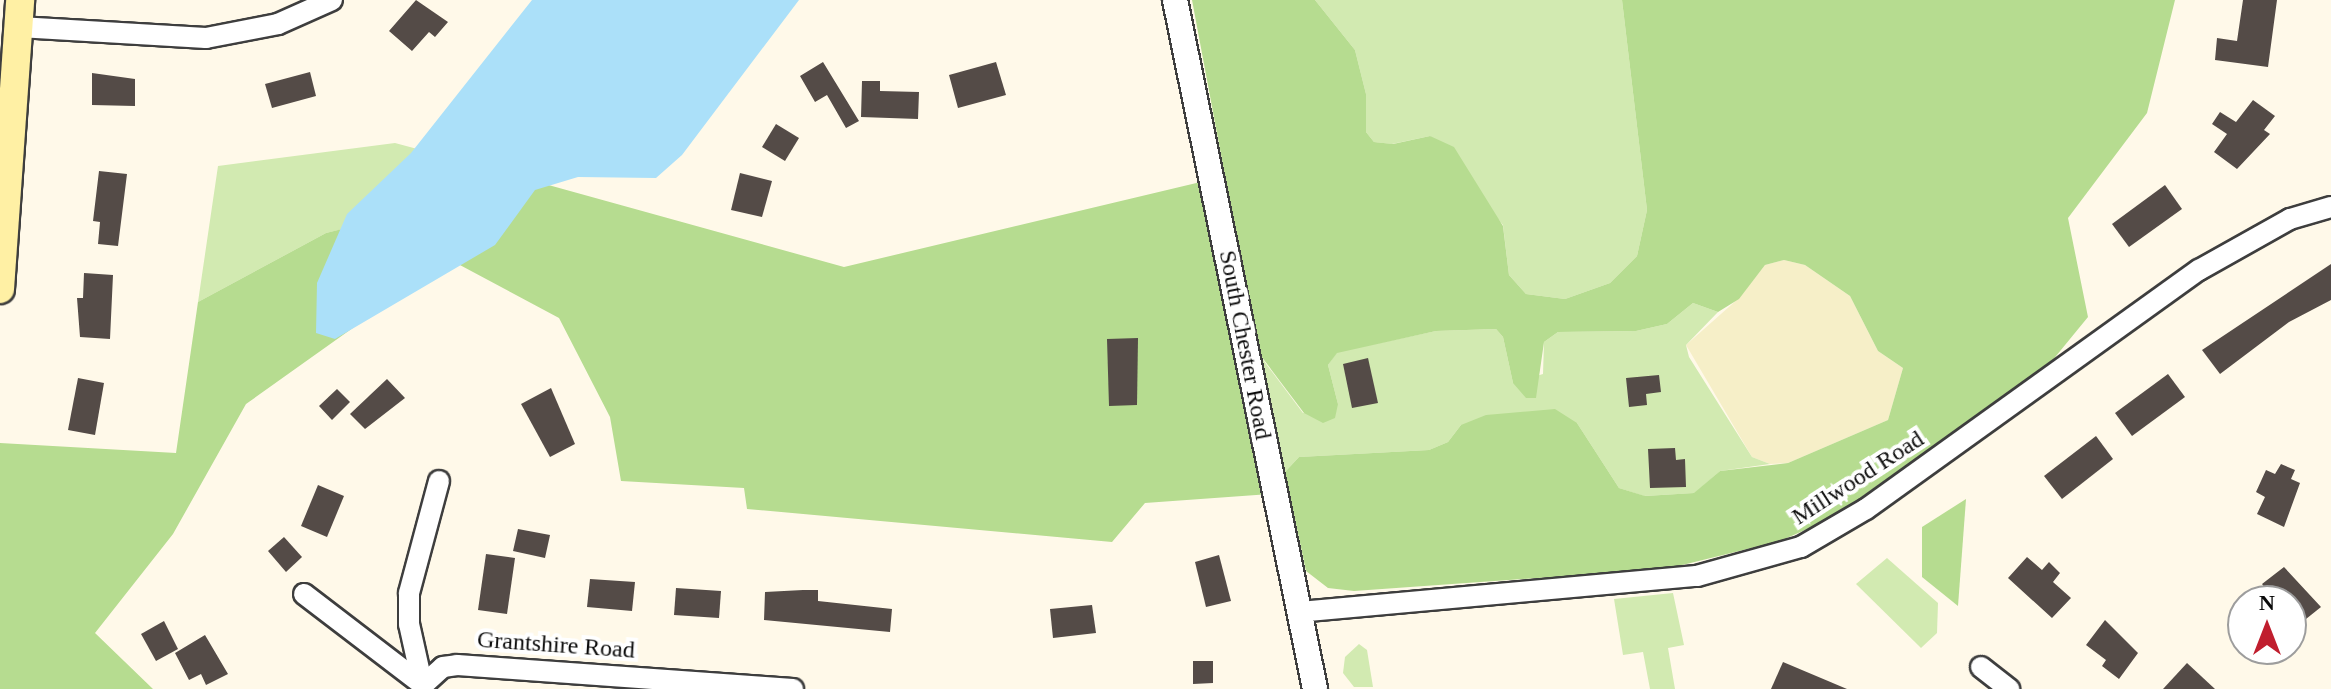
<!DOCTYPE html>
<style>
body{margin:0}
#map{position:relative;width:2331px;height:689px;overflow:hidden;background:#fff9e9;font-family:Georgia,serif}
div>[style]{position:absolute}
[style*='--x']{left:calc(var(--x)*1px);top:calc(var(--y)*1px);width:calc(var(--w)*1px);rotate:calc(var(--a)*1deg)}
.farmland>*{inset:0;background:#f6efc8}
.green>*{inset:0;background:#d2eab1}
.forest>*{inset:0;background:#b6dc90}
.water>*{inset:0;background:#abe0f9}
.building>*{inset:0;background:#544b47}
.roads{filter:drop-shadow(2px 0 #3e3e3e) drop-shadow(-2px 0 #3e3e3e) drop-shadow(0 2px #3e3e3e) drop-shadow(0 -2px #3e3e3e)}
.minor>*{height:20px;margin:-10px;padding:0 10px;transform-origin:10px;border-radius:10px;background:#fff}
.tertiary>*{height:24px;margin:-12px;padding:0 12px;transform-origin:12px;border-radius:12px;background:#fff}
.secondary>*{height:28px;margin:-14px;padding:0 14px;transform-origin:14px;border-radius:14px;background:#fff0a4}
span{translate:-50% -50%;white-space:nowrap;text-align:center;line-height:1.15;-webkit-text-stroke:8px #fff;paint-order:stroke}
.street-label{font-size:24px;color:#0b0b0b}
.north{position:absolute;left:2227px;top:585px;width:80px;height:80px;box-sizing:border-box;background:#fff;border:2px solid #9d9d9d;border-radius:50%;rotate:0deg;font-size:22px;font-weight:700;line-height:32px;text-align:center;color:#0b0b0b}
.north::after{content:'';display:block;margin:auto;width:28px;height:36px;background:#c01e2e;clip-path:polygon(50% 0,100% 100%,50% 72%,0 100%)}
</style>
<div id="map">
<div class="farmland">
<div style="clip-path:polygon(1784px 260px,1805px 265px,1850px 296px,1878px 351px,1903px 368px,1888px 420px,1788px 463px,1770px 464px,1752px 457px,1686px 345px,1739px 298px,1765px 265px)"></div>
</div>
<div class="green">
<div style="clip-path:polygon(1315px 0,1622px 0,1647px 210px,1637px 256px,1610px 283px,1565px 299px,1526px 294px,1509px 275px,1503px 225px,1430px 136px,1392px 144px,1374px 142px,1366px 132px,1366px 94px,1355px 50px)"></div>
<div style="clip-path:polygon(395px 143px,447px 157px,380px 220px,326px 233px,198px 302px,218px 166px)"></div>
<div style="clip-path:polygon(1693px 303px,1718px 312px,1686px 345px,1689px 357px,1752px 457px,1770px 464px,1720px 471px,1695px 493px,1644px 496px,1619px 488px,1577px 423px,1461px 425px,1448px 442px,1429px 450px,1299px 457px,1285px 472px,1258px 353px,1303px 413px,1338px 404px,1328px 365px,1337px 352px,1436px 331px,1496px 329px,1503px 337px,1513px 383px,1543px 374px,1544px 342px,1558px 332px,1636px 331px,1667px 324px)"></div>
<div style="clip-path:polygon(1887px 558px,1938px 603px,1937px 633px,1921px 648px,1856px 584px)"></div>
<div style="clip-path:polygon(1673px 593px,1684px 645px,1668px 648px,1675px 689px,1650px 689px,1643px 652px,1623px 655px,1614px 599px)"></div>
<div style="clip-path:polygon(1359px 644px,1367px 650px,1373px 687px,1354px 687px,1343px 673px,1345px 657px)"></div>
</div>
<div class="forest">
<div style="clip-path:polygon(1192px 0,1315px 0,1355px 50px,1366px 94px,1366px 132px,1374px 142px,1393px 144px,1430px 136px,1454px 147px,1503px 226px,1509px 275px,1526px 294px,1565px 299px,1610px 283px,1637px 256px,1647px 210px,1622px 0,2175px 0,2147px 113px,2068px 218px,2088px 317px,2047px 367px,1830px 519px,1780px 541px,1666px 569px,1354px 591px,1328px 588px,1306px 571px,1285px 472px,1299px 457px,1429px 450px,1448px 442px,1461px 425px,1486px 415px,1555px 409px,1577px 423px,1619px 488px,1645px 496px,1694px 493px,1720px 471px,1788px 463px,1888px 420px,1903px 368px,1878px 351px,1850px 296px,1805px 265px,1784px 260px,1765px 265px,1739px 299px,1718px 312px,1693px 303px,1667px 324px,1636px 331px,1558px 332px,1544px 342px,1536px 398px,1526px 398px,1513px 383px,1503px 337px,1496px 329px,1436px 331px,1337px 353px,1328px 365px,1338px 404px,1335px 418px,1323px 423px,1304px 413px,1258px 352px)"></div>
<div style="clip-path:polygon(1209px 180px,1270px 494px,1145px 503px,1112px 542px,747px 509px,744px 488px,621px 481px,610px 417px,559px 318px,458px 264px,364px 320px,246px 404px,173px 534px,95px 633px,153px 689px,0 689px,0 443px,176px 453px,198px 302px,326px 233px,534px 181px,844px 267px)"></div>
<div style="clip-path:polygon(1966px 499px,1958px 606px,1922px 577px,1922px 527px)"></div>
</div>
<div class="water">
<div style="clip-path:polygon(532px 0,799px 0,682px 155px,656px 178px,578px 177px,535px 190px,495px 245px,335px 339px,316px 333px,317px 283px,347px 214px,411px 153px)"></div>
</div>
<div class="building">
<div style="clip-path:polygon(416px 0,448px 22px,435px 37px,429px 32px,412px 51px,389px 31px)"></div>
<div style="clip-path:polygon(2243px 0,2277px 0,2268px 67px,2215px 60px,2217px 38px,2237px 41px)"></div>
<div style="clip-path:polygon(823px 62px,859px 121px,846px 128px,827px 95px,815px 102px,800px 76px)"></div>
<div style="clip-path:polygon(996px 62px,1006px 95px,958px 108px,949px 75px)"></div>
<div style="clip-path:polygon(310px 72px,316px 96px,272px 108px,265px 84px)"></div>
<div style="clip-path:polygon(92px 73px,135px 79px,135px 106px,92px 105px)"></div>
<div style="clip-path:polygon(862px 81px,880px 81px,880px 91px,919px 92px,918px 119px,861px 117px)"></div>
<div style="clip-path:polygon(2253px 100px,2275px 116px,2264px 130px,2270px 134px,2237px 169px,2214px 152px,2227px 134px,2212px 124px,2220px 112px,2236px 122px)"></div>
<div style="clip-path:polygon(776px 124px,799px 138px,785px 161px,762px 147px)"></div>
<div style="clip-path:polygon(99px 171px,127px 174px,118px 246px,98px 244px,100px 222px,93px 221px)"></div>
<div style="clip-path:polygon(740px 173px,772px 181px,762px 217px,731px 210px)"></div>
<div style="clip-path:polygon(2165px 185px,2182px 209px,2129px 247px,2112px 224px)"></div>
<div style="clip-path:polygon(2331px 264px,2331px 300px,2289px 322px,2220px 374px,2202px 350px)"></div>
<div style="clip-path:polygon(84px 273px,113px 275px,110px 339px,80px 337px,77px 298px,83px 298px)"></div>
<div style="clip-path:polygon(1138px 338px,1137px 405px,1109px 406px,1107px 339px)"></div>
<div style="clip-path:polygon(1368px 358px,1378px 403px,1352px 408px,1343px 364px)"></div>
<div style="clip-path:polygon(2168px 374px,2185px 397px,2132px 436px,2115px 413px)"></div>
<div style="clip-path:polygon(1659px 375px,1661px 392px,1646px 394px,1647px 405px,1629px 407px,1626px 378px)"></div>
<div style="clip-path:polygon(78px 378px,104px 383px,95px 435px,68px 430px)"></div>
<div style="clip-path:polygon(387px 379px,405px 398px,365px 429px,350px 414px)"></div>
<div style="clip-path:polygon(551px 388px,575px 444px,550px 457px,521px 404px)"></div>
<div style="clip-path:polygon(337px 389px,350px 402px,332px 420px,319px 406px)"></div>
<div style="clip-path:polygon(2096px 436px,2113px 459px,2062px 499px,2044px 476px)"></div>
<div style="clip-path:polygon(1675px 448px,1676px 460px,1685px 459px,1686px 487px,1650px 488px,1648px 449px)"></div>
<div style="clip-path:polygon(2281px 464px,2295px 470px,2291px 479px,2300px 483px,2284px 527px,2257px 514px,2265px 497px,2256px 492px,2266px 470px,2275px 474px)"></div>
<div style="clip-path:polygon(318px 485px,344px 496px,327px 537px,301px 526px)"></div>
<div style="clip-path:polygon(518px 529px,550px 535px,545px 558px,513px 551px)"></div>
<div style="clip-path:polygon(284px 537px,302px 557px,286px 572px,268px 551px)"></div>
<div style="clip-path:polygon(486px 554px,515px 558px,507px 614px,478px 610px)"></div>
<div style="clip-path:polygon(1219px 555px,1231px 601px,1206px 607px,1195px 562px)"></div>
<div style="clip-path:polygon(2027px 557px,2042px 570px,2049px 562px,2060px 573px,2053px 582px,2071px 598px,2052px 618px,2008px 578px)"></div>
<div style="clip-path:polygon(2284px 567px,2321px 607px,2291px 631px,2291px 601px,2275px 601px,2262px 584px)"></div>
<div style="clip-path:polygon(590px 579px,635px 582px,632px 611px,587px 607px)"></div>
<div style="clip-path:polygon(676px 588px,721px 591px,719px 618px,674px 615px)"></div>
<div style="clip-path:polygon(803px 590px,818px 590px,818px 601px,892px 609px,890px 632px,764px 620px,765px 592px)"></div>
<div style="clip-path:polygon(1092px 605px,1096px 633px,1053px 638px,1050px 609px)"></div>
<div style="clip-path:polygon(2105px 620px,2138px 653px,2119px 679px,2102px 666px,2106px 660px,2086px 645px)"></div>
<div style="clip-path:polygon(164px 621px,178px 649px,156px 661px,141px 634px)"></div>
<div style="clip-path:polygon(205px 635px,228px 674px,206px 685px,201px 674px,189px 680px,175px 653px)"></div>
<div style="clip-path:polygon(1193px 661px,1213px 661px,1213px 683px,1193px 684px)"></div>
<div style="clip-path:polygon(1783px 662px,1847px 689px,1771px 689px)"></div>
<div style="clip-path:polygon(2187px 663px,2215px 689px,2163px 689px)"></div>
</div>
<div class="roads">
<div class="minor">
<div style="--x:19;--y:27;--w:187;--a:3.4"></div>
<div style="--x:206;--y:38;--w:73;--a:-11"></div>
<div style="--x:278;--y:24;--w:59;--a:-24"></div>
<div style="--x:304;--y:594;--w:150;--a:37.4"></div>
<div style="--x:423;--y:685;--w:27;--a:-42"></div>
<div style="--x:443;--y:667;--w:14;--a:-8"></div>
<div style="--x:457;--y:665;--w:337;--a:4.1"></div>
<div style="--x:1299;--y:612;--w:400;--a:-5.2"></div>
<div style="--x:1697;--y:576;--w:108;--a:-15.6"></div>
<div style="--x:1801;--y:547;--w:75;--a:-30.3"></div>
<div style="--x:1866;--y:509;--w:410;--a:-35.7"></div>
<div style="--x:2199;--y:270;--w:104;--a:-29.3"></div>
<div style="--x:2290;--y:219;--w:43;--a:-16.3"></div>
<div style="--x:1981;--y:667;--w:36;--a:38"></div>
<div style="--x:423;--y:687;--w:65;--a:-102.5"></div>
<div style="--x:409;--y:624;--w:31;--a:-90"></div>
<div style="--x:409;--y:593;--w:116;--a:-75"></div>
</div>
<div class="tertiary">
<div style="--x:1175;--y:0;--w:703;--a:78.51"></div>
</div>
<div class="secondary">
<div style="--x:0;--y:289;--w:290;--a:-86"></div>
</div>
</div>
<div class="street-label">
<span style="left:1245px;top:345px;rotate:79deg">South Chester Road</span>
<span style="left:1858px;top:478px;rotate:-33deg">Millwood Road</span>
<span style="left:556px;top:645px;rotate:4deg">Grantshire Road</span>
</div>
<div class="north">N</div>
</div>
